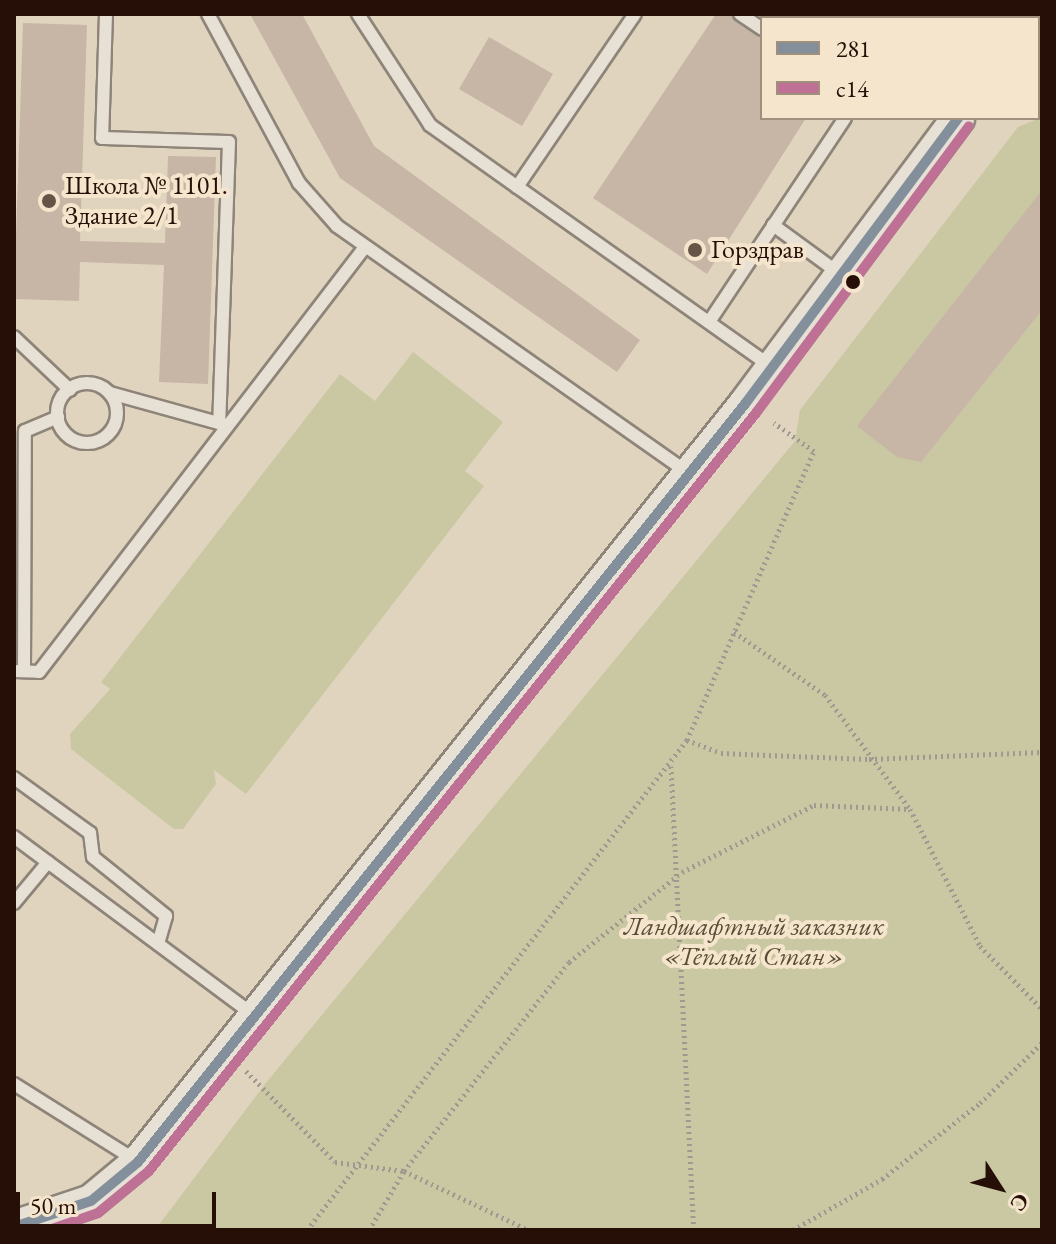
<!DOCTYPE html>
<meta charset="utf-8">
<style>
body{margin:0}
#map{position:relative;width:1056px;height:1244px;overflow:hidden;background:#e0d4bf;font-family:"EB Garamond",serif}
div>[style]{position:absolute}
[style*='--x']{left:calc(var(--x)*1px);top:calc(var(--y)*1px);width:calc(var(--w)*1px);rotate:calc(var(--a)*1deg)}
.green>*{inset:0;background:#cac8a3}
.building>*{inset:0;background:#c7b5a6}
.path>*{height:5px;margin-top:-2.5px;transform-origin:0;background:repeating-linear-gradient(90deg,#a09991 0 2px,transparent 0 6px)}
.roads{filter:drop-shadow(2px 0 #8e8478) drop-shadow(-2px 0 #8e8478) drop-shadow(0 2px #8e8478) drop-shadow(0 -2px #8e8478)}
.lane>*{height:12px;margin:-6px;padding:0 6px;transform-origin:6px;border-radius:6px;background:#e6e0d5}
.lane>.ring{margin:-6px;padding:0;box-sizing:content-box;background:none;border:12px solid #e6e0d5;border-radius:50%}
.secondary>*{height:32px;margin:-16px;padding:0 16px;transform-origin:16px;border-radius:16px;background:#e6e0d5}
.bus-1>*{height:10px;margin:-5px;padding:0 5px;transform-origin:5px;border-radius:5px;background:#83909c}
.bus-2>*{height:10px;margin:-5px;padding:0 5px;transform-origin:5px;border-radius:5px;background:#be7095}
.dots>*{width:22px;height:22px;translate:-50% -50%;box-sizing:border-box;border:4px solid #f4e5cc;border-radius:50%}
span{translate:-50% -50%;white-space:nowrap;text-align:center;line-height:1.15;-webkit-text-stroke:8px #f4e5cc;paint-order:stroke}
.poi-label{font-size:26px;color:#250f07}
.left{translate:0 -50%;text-align:left}
.park-label{font-size:26px;color:#584c36;font-style:italic}
.frame{position:absolute;inset:0;border:16px solid #250f07;pointer-events:none}
.legend{position:absolute;left:760px;top:16px;width:280px;height:104px;box-sizing:border-box;background:#f4e5cc;border:2px solid #a18f7d;margin:0;padding:10px 14px;list-style:none;font-size:24px;color:#250f07}
.legend li{display:flex;align-items:center;gap:16px;height:40px}
.legend b{width:40px;border:2px solid #a18f7d}
.north{position:absolute;left:960px;top:1148px;width:80px;height:80px;-webkit-text-stroke:6px #f4e5cc;paint-order:stroke;rotate:126deg;font-size:22px;font-weight:700;line-height:32px;text-align:center;color:#250f07}
.north::after{content:'';display:block;margin:auto;width:28px;height:36px;background:#250f07;clip-path:polygon(50% 0,100% 100%,50% 72%,0 100%)}
.scale{position:absolute;left:16px;top:1192px;width:200px;height:36px;box-sizing:border-box;border:4px solid #250f07;border-top:0;padding-left:10px;font-size:24px;line-height:28px;white-space:nowrap;color:#250f07;-webkit-text-stroke:6px #f4e5cc;paint-order:stroke}
</style>
<div id="map">
<div class="green">
<div style="clip-path:polygon(1042px 117px,1042px 1230px,155px 1230px,265px 1084px,795px 441px,800px 410px,1018px 127px)"></div>
<div style="clip-path:polygon(413px 352px,503px 422px,465px 471px,484px 486px,246px 794px,214px 770px,216px 784px,183px 829px,174px 829px,71px 749px,70px 734px,110px 689px,101px 682px,340px 374px,375px 401px)"></div>
</div>
<div class="building">
<div style="clip-path:polygon(250px 14px,302px 14px,374px 146px,640px 340px,617px 372px,340px 178px)"></div>
<div style="clip-path:polygon(716px 14px,731px 14px,762px 38px,762px 118px,806px 118px,707px 274px,593px 198px)"></div>
<div style="clip-path:polygon(23px 23px,87px 25px,80px 241px,165px 243px,168px 156px,216px 157px,208px 384px,159px 382px,164px 265px,80px 262px,79px 301px,14px 299px)"></div>
<div style="clip-path:polygon(489px 37px,553px 74px,522px 126px,459px 89px)"></div>
<div style="clip-path:polygon(1042px 190px,1042px 310px,921px 462px,897px 457px,857px 426px)"></div>
</div>
<div class="path">
<div style="--x:946;--y:18;--w:5;--a:-53"></div>
<div style="--x:734;--y:632;--w:111;--a:34.7"></div>
<div style="--x:825;--y:695;--w:142;--a:53.3"></div>
<div style="--x:910;--y:809;--w:154;--a:62.9"></div>
<div style="--x:980;--y:946;--w:88;--a:45.5"></div>
<div style="--x:687;--y:740;--w:36;--a:21"></div>
<div style="--x:721;--y:753;--w:148;--a:2.3"></div>
<div style="--x:869;--y:759;--w:173;--a:-2.3"></div>
<div style="--x:671;--y:766;--w:465;--a:87.2"></div>
<div style="--x:246;--y:1071;--w:127;--a:45.6"></div>
<div style="--x:335;--y:1162;--w:70;--a:7.4"></div>
<div style="--x:404;--y:1171;--w:137;--a:25.4"></div>
<div style="--x:307;--y:1230;--w:620;--a:-52.21"></div>
<div style="--x:687;--y:740;--w:316;--a:-66.3"></div>
<div style="--x:814;--y:451;--w:49;--a:-145"></div>
<div style="--x:369;--y:1230;--w:69;--a:-59.3"></div>
<div style="--x:404;--y:1171;--w:266;--a:-51.7"></div>
<div style="--x:569;--y:962;--w:144;--a:-38.5"></div>
<div style="--x:682;--y:872;--w:148;--a:-26.9"></div>
<div style="--x:814;--y:805;--w:96;--a:2.4"></div>
<div style="--x:793;--y:1230;--w:103;--a:-29.8"></div>
<div style="--x:882;--y:1179;--w:124;--a:-37.8"></div>
<div style="--x:980;--y:1103;--w:86;--a:-44.1"></div>
</div>
<div class="roads">
<div class="lane">
<div style="--x:106;--y:14;--w:124;--a:91.8"></div>
<div style="--x:102;--y:138;--w:127;--a:1.8"></div>
<div style="--x:229;--y:142;--w:281;--a:92"></div>
<div style="--x:208;--y:14;--w:192;--a:61.7"></div>
<div style="--x:299;--y:183;--w:57;--a:48.5"></div>
<div style="--x:337;--y:226;--w:428;--a:35.1"></div>
<div style="--x:358;--y:14;--w:132;--a:57"></div>
<div style="--x:430;--y:125;--w:418;--a:35.3"></div>
<div style="--x:740;--y:14;--w:27;--a:34"></div>
<div style="--x:876;--y:18;--w:4;--a:-63"></div>
<div style="--x:1038;--y:95;--w:4;--a:14"></div>
<div style="--x:517;--y:187;--w:209;--a:-55.7"></div>
<div style="--x:773;--y:225;--w:83;--a:36.2"></div>
<div style="--x:709;--y:322;--w:245;--a:-56.3"></div>
<div style="--x:14;--y:337;--w:77;--a:43.4"></div>
<div class="ring" style="left:57px;top:383px;width:48px;height:48px"></div>
<div style="--x:110;--y:393;--w:119;--a:15.5"></div>
<div style="--x:14;--y:671;--w:25;--a:2"></div>
<div style="--x:39;--y:672;--w:536;--a:-52.51"></div>
<div style="--x:24;--y:671;--w:240;--a:-89.8"></div>
<div style="--x:25;--y:431;--w:36;--a:-23"></div>
<div style="--x:14;--y:778;--w:94;--a:35.9"></div>
<div style="--x:90;--y:833;--w:24;--a:83"></div>
<div style="--x:93;--y:857;--w:94;--a:38.9"></div>
<div style="--x:166;--y:916;--w:29;--a:106"></div>
<div style="--x:14;--y:837;--w:297;--a:36.6"></div>
<div style="--x:14;--y:903;--w:53;--a:-50.3"></div>
<div style="--x:14;--y:1084;--w:143;--a:32.1"></div>
</div>
<div class="secondary">
<div style="--x:1020;--y:18;--w:5;--a:-53"></div>
<div style="--x:14;--y:1227;--w:81;--a:-18.7"></div>
<div style="--x:91;--y:1201;--w:61;--a:-39.7"></div>
<div style="--x:138;--y:1162;--w:971;--a:-51.31"></div>
<div style="--x:745;--y:404;--w:357;--a:-53.3"></div>
</div>
</div>
<div class="bus-1">
<div style="--x:14;--y:1227;--w:81;--a:-18.7"></div>
<div style="--x:91;--y:1201;--w:61;--a:-39.7"></div>
<div style="--x:138;--y:1162;--w:971;--a:-51.31"></div>
<div style="--x:745;--y:404;--w:357;--a:-53.3"></div>
</div>
<div class="bus-2">
<div style="--x:49;--y:1230;--w:52;--a:-19.1"></div>
<div style="--x:98;--y:1213;--w:66;--a:-39.5"></div>
<div style="--x:149;--y:1171;--w:971;--a:-51.31"></div>
<div style="--x:756;--y:413;--w:357;--a:-53.4"></div>
</div>
<div class="dots">
<div style="left:49px;top:201px;background:#665447"></div>
<div style="left:695px;top:250px;background:#665447"></div>
<div style="left:853px;top:282px;background:#250f07"></div>
</div>
<div class="poi-label">
<span class="left" style="left:65px;top:201px">Школа № 1101.<br>Здание 2/1</span>
<span class="left" style="left:711px;top:250px">Горздрав</span>
</div>
<div class="park-label">
<span style="left:754px;top:942px">Ландшафтный заказник<br>«Тёплый Стан»</span>
</div>
<div class="frame"></div>
<ul class="legend">
<li><b style="height:10px;background:#83909c"></b>281</li>
<li><b style="height:10px;background:#be7095"></b>с14</li>
</ul>
<div class="north">С</div>
<div class="scale">50 m</div>
</div>
